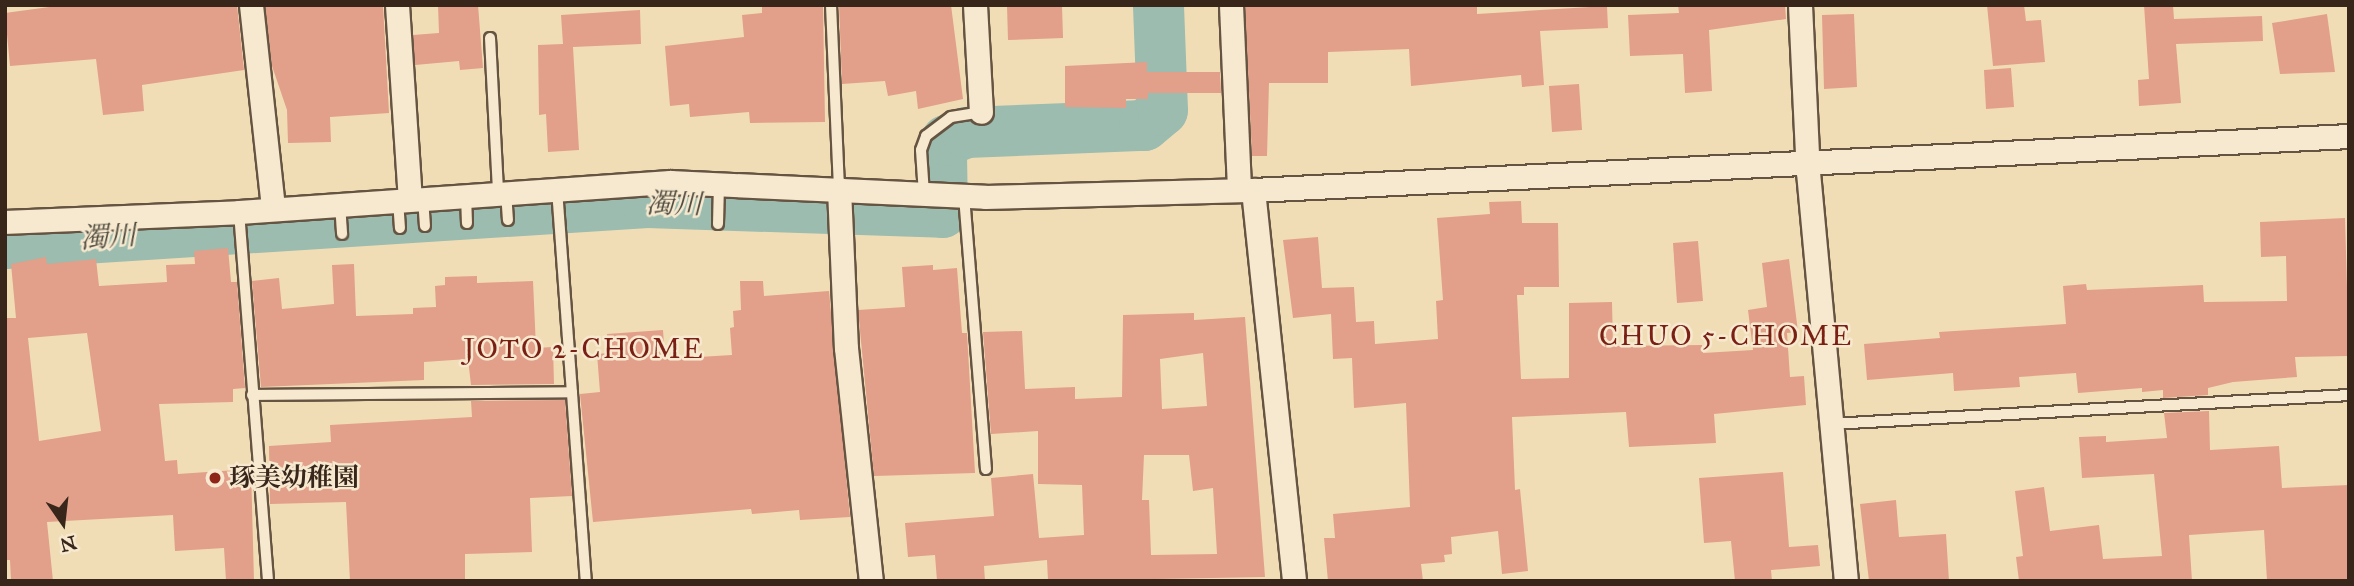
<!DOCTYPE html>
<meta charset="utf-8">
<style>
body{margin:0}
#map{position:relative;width:2354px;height:586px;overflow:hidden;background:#f1ddb5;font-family:"IM FELL Great Primer","Noto Serif JP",serif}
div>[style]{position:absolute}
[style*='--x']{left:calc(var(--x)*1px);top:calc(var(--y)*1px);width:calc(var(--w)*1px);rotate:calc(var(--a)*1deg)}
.river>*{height:51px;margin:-25.5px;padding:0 25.5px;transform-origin:25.5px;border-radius:25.5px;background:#9bbcae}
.building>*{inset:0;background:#e29f8a}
.roads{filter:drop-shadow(2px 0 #665442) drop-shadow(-2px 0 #665442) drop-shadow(0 2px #665442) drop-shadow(0 -2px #665442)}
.lane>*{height:10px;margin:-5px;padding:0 5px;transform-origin:5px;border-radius:5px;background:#f6e9cf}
.street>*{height:23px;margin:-11.5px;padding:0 11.5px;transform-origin:11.5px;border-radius:11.5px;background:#f6e9cf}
.dots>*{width:19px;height:19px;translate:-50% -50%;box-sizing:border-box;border:4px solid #f6e9cf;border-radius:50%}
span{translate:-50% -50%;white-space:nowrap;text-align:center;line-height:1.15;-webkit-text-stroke:5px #f6e9cf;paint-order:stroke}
.poi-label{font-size:26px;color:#38261b;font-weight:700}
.left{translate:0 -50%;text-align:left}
.water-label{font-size:28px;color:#514c40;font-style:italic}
.neighbourhood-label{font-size:28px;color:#7a1f14;letter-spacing:2px}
.frame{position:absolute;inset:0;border:7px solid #38261b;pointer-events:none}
.north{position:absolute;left:28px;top:488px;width:70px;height:70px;-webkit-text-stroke:5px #f6e9cf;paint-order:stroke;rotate:166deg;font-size:19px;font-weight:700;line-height:28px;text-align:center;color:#38261b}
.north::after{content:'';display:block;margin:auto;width:24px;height:32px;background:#38261b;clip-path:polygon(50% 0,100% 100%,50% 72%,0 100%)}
</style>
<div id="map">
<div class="river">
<div style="--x:5;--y:243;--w:643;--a:-3.65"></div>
<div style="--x:647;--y:202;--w:295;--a:1.9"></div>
<div style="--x:942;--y:212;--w:58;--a:-91"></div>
<div style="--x:941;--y:154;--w:15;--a:-70"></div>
<div style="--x:946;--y:140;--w:22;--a:-22"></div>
<div style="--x:966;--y:132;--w:178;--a:-2.3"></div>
<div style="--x:1144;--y:125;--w:23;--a:-40"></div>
<div style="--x:1162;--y:110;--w:105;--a:-92.2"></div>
</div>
<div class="building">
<div style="clip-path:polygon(64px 5px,237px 5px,244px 70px,142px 85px,144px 111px,103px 115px,96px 59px,10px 66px,5px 13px)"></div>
<div style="clip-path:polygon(265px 5px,383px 5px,389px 113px,330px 117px,331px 142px,288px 143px,287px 110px,272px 66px)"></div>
<div style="clip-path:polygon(438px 5px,478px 5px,483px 68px,460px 70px,459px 61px,415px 65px,413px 35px,439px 33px)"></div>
<div style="clip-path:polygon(762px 5px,823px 5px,825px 122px,750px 123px,749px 112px,690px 117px,689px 104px,670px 106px,665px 46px,744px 37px,742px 15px,762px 13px)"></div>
<div style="clip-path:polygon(839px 5px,951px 5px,963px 99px,918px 109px,916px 91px,888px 96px,885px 81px,842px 84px)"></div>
<div style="clip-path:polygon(1007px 5px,1062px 5px,1063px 38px,1008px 40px)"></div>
<div style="clip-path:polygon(1245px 5px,1477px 5px,1477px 14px,1607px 6px,1608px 28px,1540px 31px,1544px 85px,1522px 87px,1521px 75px,1411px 86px,1409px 49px,1328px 52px,1328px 83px,1269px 83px,1267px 156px,1252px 156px)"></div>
<div style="clip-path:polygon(1678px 5px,1785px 5px,1786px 19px,1709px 30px,1712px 91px,1685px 93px,1683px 54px,1630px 56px,1628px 15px,1679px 13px)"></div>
<div style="clip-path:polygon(1987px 5px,2024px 5px,2026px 21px,2041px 20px,2045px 62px,1993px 66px)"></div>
<div style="clip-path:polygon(2144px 5px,2173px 5px,2174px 19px,2262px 16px,2263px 41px,2176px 44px,2181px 103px,2139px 106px,2138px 80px,2149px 79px)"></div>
<div style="clip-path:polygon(640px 10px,641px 44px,573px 47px,579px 150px,548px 152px,546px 114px,539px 115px,538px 45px,563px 44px,561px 15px)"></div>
<div style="clip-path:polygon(1854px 14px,1857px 87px,1824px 89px,1822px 15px)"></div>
<div style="clip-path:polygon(2327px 14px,2335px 72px,2280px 74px,2272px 23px)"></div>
<div style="clip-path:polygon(1147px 62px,1147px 72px,1220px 72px,1221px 93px,1148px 93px,1148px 99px,1126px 99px,1126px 108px,1065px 107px,1065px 66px)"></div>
<div style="clip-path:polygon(2011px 68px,2014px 107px,1986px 109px,1984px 70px)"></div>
<div style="clip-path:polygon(1579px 84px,1582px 130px,1552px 132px,1549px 86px)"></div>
<div style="clip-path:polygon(1521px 201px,1522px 223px,1558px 223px,1559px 287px,1524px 287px,1524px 295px,1517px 295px,1521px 379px,1569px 378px,1569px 303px,1612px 302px,1613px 346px,1702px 345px,1703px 353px,1753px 350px,1748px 310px,1767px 307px,1762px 263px,1789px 259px,1798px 332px,1787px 333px,1790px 377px,1804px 376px,1806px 405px,1714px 414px,1716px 443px,1672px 445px,1629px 447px,1626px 412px,1512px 417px,1515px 490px,1520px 489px,1528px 571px,1502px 574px,1498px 531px,1451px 537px,1452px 554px,1444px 555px,1445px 562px,1421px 564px,1423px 581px,1328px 581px,1324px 538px,1335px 538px,1333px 514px,1410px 507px,1406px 403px,1354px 408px,1352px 358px,1333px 359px,1331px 314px,1293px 318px,1283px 240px,1318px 237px,1322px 288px,1354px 287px,1356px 322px,1374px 321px,1375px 344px,1438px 339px,1436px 301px,1443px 300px,1437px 218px,1490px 214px,1489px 202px)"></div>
<div style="clip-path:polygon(2345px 218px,2349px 356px,2295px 357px,2297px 377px,2233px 382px,2208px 388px,2208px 395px,2163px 398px,2163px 390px,2142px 392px,2142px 388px,2078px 393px,2076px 373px,2019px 377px,2020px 387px,1954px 391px,1953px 373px,1867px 380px,1864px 344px,1940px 338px,1939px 332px,2066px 324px,2063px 286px,2086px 284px,2087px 290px,2203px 285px,2204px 302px,2287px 301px,2286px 256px,2261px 257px,2260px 222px)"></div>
<div style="clip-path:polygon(1698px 241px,1703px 301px,1677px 303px,1673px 243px)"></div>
<div style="clip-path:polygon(evenodd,228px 248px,231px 282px,237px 282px,245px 388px,233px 389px,233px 402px,159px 404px,165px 461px,177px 460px,178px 474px,251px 469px,254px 581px,226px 581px,224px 548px,175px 551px,173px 515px,47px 522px,53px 581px,11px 581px,10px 560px,5px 560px,5px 318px,16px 318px,11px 264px,46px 257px,47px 264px,96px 259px,99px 286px,167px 282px,166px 265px,195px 264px,194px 251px,228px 248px,87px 333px,101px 431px,39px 441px,28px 338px,87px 333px)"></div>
<div style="clip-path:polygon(354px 264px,356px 316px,413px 314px,413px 308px,436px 307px,435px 286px,445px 285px,445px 277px,477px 276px,477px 283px,533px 281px,536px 348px,553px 347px,554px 384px,471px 385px,468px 359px,424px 362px,424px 380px,261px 387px,252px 281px,279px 278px,282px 309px,334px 304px,332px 265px)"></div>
<div style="clip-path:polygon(933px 265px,933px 270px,957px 268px,962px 333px,967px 333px,975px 473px,874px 476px,858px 310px,905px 307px,902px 267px)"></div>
<div style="clip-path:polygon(740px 281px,763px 281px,764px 296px,829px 291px,850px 517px,800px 520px,799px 510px,752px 514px,751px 509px,593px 522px,580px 394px,600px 392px,597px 354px,609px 353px,607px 334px,663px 330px,665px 359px,732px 355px,730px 328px,734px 327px,733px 311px,741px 310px)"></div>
<div style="clip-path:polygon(evenodd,1194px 313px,1194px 320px,1245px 317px,1265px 577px,1048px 581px,1047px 560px,984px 566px,985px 581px,937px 581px,935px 555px,908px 557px,905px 523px,994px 516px,991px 478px,1033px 474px,1039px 538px,1084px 535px,1082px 485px,1038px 484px,1038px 431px,991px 434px,983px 332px,1022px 331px,1025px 389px,1075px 387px,1075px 399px,1122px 397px,1123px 315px,1194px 313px,1203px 353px,1207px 406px,1162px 409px,1160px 359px,1203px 353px,1194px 313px,1144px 455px,1189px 455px,1193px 491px,1213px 488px,1217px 554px,1151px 555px,1149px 500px,1142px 500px,1144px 455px)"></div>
<div style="clip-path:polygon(565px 400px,572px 496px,530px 498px,532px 552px,465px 554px,465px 581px,350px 581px,346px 502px,270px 504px,269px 446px,331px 442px,330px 425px,472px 417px,471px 401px)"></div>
<div style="clip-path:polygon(2209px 411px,2210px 450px,2279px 446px,2282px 488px,2349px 485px,2349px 581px,2267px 581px,2264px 530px,2189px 535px,2192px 581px,2019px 581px,2016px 557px,2023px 556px,2015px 491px,2044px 487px,2050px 531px,2099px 525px,2103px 559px,2162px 556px,2154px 474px,2082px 478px,2079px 437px,2106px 436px,2106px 442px,2167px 438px,2164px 413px)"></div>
<div style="clip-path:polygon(1783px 472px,1789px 547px,1818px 545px,1820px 566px,1771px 570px,1772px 581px,1735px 581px,1731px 541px,1704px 543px,1699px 478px)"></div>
<div style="clip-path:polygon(1896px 500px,1899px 537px,1946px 534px,1949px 581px,1869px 581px,1860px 504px)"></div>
</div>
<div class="roads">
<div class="lane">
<div style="--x:831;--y:5;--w:184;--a:87.5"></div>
<div style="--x:490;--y:38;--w:155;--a:87"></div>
<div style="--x:557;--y:189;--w:393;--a:85.8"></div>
<div style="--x:506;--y:192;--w:28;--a:86"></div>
<div style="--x:924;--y:194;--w:44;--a:-93.9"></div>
<div style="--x:921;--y:150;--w:15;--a:-70"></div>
<div style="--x:926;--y:136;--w:31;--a:-37"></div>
<div style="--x:951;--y:117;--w:30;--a:-9"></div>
<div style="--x:466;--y:195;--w:28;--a:88"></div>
<div style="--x:964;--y:196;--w:274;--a:85.4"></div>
<div style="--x:423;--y:198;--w:28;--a:86"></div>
<div style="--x:398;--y:200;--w:28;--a:86"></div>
<div style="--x:340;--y:204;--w:30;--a:86"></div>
<div style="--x:239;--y:212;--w:370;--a:85.5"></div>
<div style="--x:718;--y:224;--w:40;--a:-88.6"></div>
<div style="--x:252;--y:395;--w:320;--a:-0.5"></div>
<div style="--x:1831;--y:424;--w:519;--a:-3.2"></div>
</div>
<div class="street">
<div style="--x:251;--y:5;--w:205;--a:83.8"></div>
<div style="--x:397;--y:5;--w:194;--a:86.2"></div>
<div style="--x:975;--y:5;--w:107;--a:86.8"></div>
<div style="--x:1231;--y:5;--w:185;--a:87.5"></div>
<div style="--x:1800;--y:5;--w:167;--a:87.3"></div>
<div style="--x:1808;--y:172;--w:411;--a:84.7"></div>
<div style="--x:839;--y:189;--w:159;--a:87.5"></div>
<div style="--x:846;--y:348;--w:234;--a:83.9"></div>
<div style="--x:1253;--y:190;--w:393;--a:84"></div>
<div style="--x:5;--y:222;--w:234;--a:-2.4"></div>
<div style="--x:239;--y:212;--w:432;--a:-4"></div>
<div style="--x:670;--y:182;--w:315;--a:2.7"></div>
<div style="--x:985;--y:197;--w:268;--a:-1.5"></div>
<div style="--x:1253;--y:190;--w:1097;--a:-2.82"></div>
</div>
</div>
<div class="dots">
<div style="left:215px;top:478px;background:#8f2418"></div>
</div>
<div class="poi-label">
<span class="left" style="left:229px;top:478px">琢美幼稚園</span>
</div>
<div class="water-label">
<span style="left:674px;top:204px;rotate:1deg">濁川</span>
<span style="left:108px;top:237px;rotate:-4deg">濁川</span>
</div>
<div class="neighbourhood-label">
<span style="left:1726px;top:336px">CHUO 5-CHOME</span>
<span style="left:584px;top:349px">JOTO 2-CHOME</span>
</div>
<div class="frame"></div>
<div class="north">N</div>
</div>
